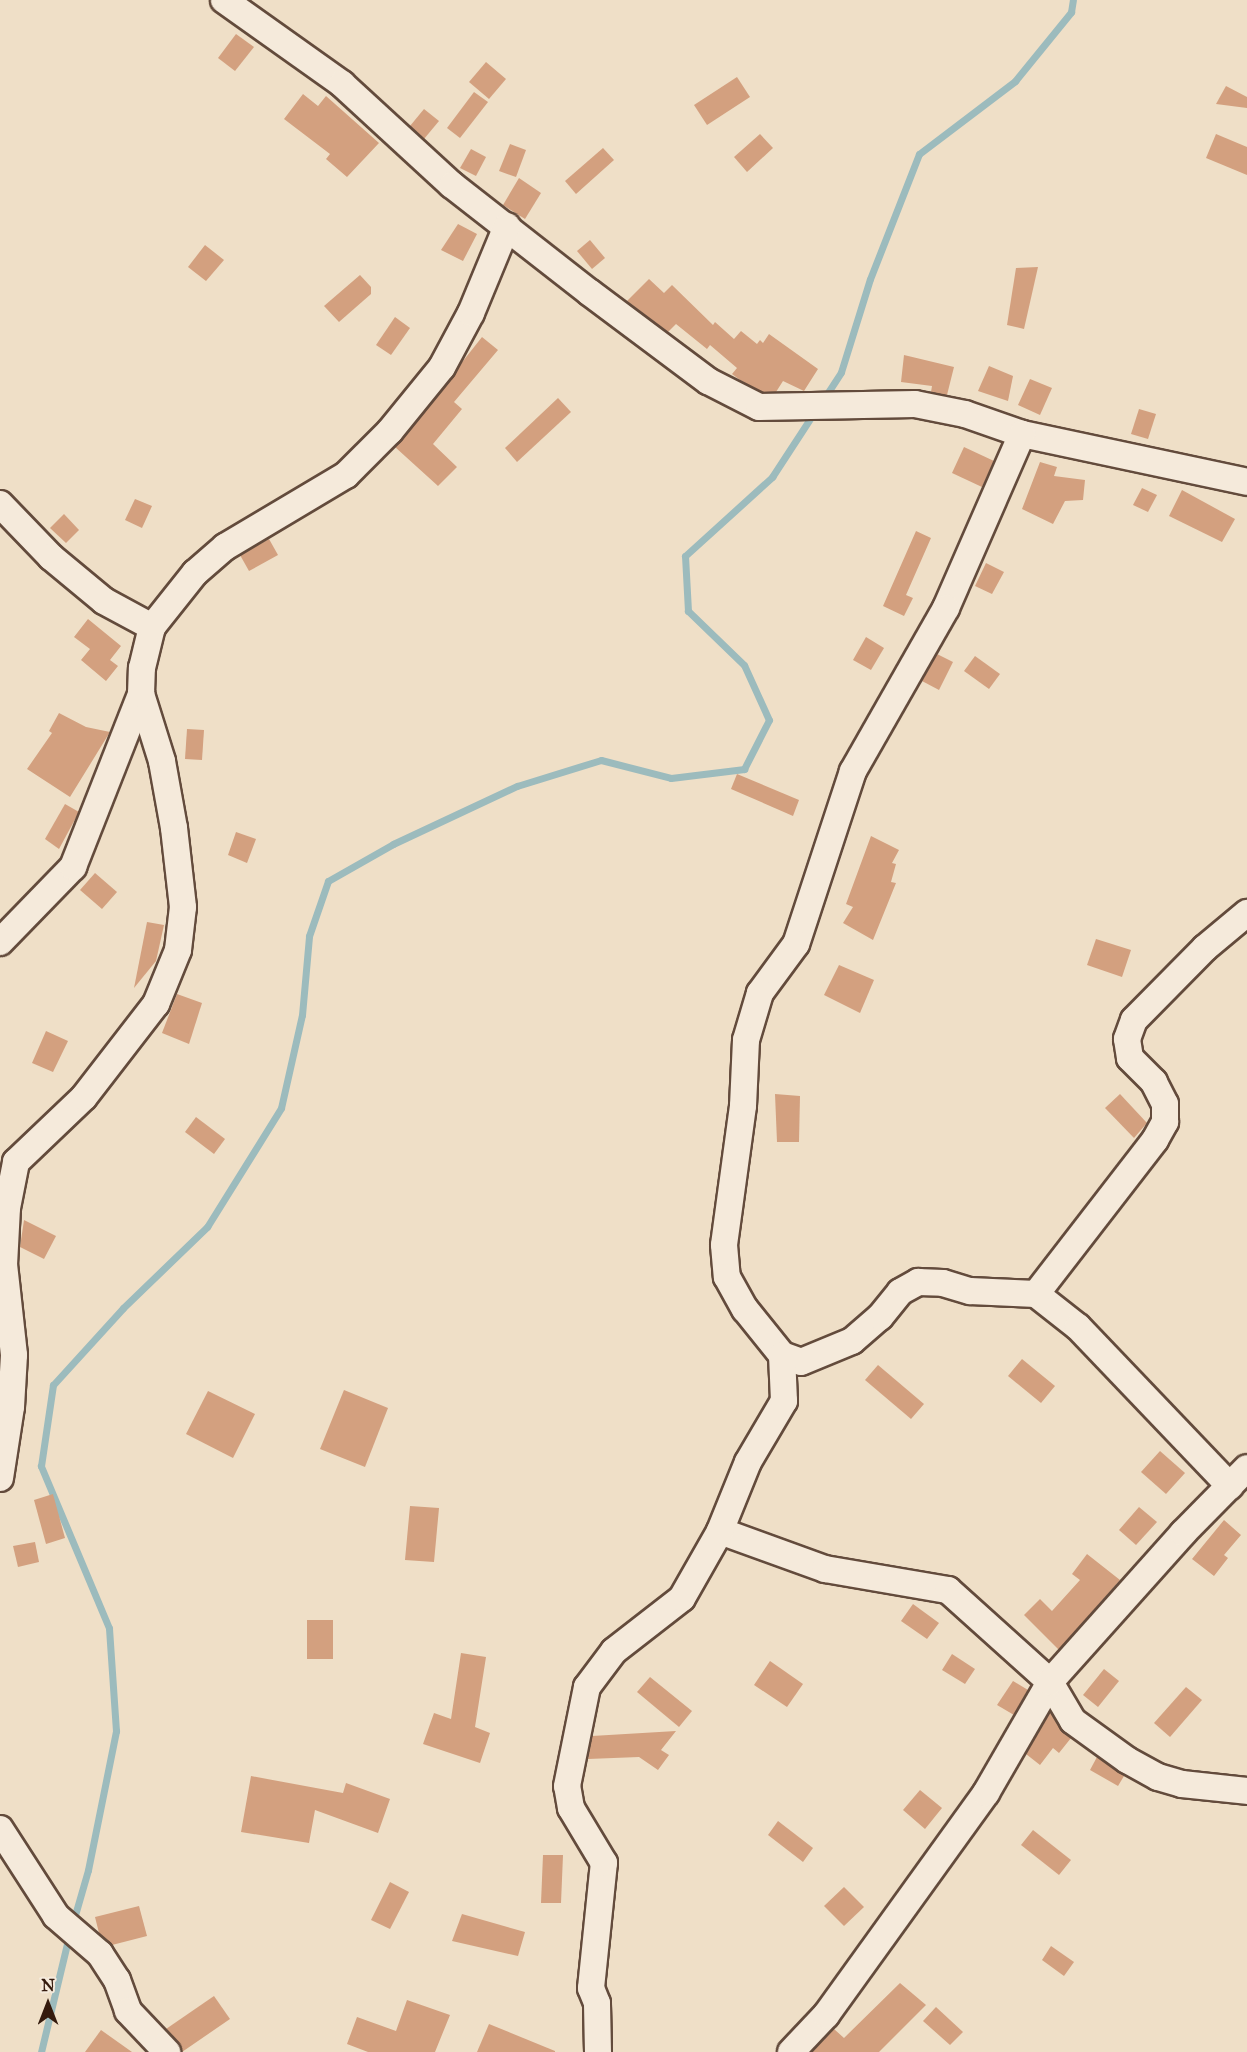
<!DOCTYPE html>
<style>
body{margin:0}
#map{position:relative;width:1247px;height:2052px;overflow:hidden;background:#efdfc7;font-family:"IM FELL Great Primer",serif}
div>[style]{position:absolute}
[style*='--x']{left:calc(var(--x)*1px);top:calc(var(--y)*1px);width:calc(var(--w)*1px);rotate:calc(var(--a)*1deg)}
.stream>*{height:7px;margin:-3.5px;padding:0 3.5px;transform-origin:3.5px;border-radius:3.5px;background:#9cbbbd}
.building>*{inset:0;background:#d3a07f}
.roads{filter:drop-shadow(2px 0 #634b3c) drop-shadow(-2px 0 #634b3c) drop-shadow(0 2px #634b3c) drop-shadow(0 -2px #634b3c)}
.minor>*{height:26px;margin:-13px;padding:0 13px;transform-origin:13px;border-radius:13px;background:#f5eadb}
span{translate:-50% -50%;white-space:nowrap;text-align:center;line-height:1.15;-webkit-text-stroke:5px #f5eadb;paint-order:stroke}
.north{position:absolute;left:18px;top:1974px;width:60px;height:60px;-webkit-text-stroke:4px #f5eadb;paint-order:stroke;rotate:0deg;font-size:16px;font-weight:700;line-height:24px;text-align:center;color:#341a0d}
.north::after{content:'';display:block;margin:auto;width:21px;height:27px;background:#341a0d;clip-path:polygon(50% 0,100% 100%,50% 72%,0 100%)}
</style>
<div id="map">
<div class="stream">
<div style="--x:823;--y:400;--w:33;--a:-57"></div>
<div style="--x:841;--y:372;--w:97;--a:-72.7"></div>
<div style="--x:870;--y:279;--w:134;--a:-68.6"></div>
<div style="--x:919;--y:154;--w:121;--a:-37.2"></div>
<div style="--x:1015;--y:81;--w:89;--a:-50.9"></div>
<div style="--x:1071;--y:12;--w:12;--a:-81"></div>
<div style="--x:73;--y:1922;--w:54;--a:-73.9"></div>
<div style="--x:88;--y:1870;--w:142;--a:-78.6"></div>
<div style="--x:116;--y:1731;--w:103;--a:-93.9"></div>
<div style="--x:109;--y:1628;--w:176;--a:-112.8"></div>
<div style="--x:41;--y:1466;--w:82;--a:-81.6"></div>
<div style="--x:53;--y:1385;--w:104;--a:-47.7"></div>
<div style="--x:123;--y:1308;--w:117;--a:-44"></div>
<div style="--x:207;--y:1227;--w:140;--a:-58.1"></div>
<div style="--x:281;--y:1108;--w:95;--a:-77.3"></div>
<div style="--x:302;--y:1015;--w:79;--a:-84.9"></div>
<div style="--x:309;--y:936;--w:58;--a:-70.9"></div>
<div style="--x:328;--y:881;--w:75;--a:-29.6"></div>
<div style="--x:393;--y:844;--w:137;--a:-25.1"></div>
<div style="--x:517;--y:786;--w:88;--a:-17.2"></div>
<div style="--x:601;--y:760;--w:72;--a:14.4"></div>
<div style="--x:671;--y:778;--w:74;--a:-7"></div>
<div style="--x:744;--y:769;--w:55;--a:-63"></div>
<div style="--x:769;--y:720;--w:60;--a:-114.4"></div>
<div style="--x:744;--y:665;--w:78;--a:-136"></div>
<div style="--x:688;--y:611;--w:55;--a:-93.1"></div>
<div style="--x:685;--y:556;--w:118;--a:-42.2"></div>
<div style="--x:772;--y:477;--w:79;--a:-56.9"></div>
<div style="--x:41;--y:2052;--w:120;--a:-76.5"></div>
</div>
<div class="building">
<div style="clip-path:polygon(236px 34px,254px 47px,235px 71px,218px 58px)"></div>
<div style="clip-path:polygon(486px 62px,506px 79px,489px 99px,469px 82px)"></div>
<div style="clip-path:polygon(737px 77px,750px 97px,707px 125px,694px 105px)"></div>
<div style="clip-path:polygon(1226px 86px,1247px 97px,1247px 108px,1216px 104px)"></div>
<div style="clip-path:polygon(474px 92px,488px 102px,460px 138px,447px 128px)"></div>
<div style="clip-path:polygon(303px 94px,318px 106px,326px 96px,379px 143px,347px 177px,326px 159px,330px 154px,284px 119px)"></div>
<div style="clip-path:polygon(424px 109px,439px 121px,424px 139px,410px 126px)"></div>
<div style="clip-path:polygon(760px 134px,773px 148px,747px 172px,734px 157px)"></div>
<div style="clip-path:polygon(1216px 134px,1247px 147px,1247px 175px,1206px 158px)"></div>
<div style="clip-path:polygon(510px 144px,526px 150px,516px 177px,499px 171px)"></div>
<div style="clip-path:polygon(603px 148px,614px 160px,576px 194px,565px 181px)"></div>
<div style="clip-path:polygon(471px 149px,486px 157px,476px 176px,460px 168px)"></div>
<div style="clip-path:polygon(519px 178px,541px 193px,525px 219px,503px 205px)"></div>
<div style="clip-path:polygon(458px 224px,477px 234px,463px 261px,441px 250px)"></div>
<div style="clip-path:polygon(590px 240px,605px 258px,592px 269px,577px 251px)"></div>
<div style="clip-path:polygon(205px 245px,224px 260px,206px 281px,188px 267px)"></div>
<div style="clip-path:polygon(1038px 267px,1024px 329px,1007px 325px,1016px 268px)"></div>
<div style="clip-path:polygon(360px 275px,371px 287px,371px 294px,339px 322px,324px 306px)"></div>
<div style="clip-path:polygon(649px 279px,664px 293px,672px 285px,713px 325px,715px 322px,734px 339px,741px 331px,757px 344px,760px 340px,763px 343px,769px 334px,818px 369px,804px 391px,783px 381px,776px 392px,762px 392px,740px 380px,732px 374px,737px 368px,710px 345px,707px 349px,676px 324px,668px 332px,627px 301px)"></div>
<div style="clip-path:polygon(395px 317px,410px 328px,391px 355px,376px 345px)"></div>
<div style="clip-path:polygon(482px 337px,498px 350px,454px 402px,462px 409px,433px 444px,457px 467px,438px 486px,395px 447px)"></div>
<div style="clip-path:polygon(904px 355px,954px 367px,947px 395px,931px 392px,932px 386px,901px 382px)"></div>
<div style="clip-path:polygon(989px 366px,1013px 376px,1008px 401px,978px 391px)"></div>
<div style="clip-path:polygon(1030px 379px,1052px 388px,1040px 415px,1018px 405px)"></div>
<div style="clip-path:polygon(558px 398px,571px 412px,517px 462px,505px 448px)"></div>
<div style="clip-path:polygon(1139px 409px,1156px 414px,1148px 439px,1131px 434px)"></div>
<div style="clip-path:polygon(964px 447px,994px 461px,982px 487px,952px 473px)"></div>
<div style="clip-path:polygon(1040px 462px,1057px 467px,1054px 476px,1085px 480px,1083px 500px,1065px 501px,1053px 524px,1022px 509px)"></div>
<div style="clip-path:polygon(1142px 488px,1157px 495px,1148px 512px,1133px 505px)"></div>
<div style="clip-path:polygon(1182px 490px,1235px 519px,1222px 542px,1169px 516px)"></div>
<div style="clip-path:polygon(135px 499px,152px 506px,142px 528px,125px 520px)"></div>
<div style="clip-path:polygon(64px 514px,79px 530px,66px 543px,50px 528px)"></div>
<div style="clip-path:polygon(916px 531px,931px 538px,906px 595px,913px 598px,904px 616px,883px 606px)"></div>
<div style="clip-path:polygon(269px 539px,278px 555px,249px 571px,240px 555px)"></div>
<div style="clip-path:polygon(986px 563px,1004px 572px,992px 594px,975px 586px)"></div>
<div style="clip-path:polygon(88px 619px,121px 646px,110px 660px,118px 666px,106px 681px,81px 660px,90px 649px,74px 637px)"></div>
<div style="clip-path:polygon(866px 637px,884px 648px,871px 670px,853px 660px)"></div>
<div style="clip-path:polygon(937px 654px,953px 662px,939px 690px,922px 681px)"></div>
<div style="clip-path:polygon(975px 656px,1000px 674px,989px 689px,964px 671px)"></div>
<div style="clip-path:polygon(59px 713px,86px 727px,110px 732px,70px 797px,27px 769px,52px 733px,49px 731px)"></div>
<div style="clip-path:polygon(187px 729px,204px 730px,202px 760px,185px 759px)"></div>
<div style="clip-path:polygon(737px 774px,799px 800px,793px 816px,731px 789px)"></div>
<div style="clip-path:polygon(65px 804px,79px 812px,59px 849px,45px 839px)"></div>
<div style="clip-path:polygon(236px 832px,256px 839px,247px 863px,228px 855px)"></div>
<div style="clip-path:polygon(871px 836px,899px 850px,892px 863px,896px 864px,891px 882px,896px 883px,873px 940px,843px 923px,853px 907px,846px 904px)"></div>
<div style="clip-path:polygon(95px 873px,117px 892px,102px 909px,80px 890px)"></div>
<div style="clip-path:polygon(147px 922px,164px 925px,156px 961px,134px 988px)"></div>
<div style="clip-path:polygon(1096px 939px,1131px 950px,1122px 977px,1087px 965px)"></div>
<div style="clip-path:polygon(839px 965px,874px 980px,860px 1013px,824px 995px)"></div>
<div style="clip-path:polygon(177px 994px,202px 1003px,189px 1044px,162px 1033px)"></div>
<div style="clip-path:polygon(46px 1031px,68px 1041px,53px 1072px,32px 1063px)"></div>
<div style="clip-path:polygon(775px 1094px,800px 1096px,799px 1142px,777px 1142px)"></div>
<div style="clip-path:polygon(1120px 1094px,1147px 1123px,1134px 1138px,1105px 1108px)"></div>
<div style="clip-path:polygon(196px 1117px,225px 1139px,214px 1154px,185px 1132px)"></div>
<div style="clip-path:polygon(24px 1220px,56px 1236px,44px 1259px,20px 1247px)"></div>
<div style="clip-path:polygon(1022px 1359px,1055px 1386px,1041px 1403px,1008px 1376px)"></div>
<div style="clip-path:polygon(878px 1365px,924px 1404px,911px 1419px,865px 1380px)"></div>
<div style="clip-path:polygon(344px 1390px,388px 1408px,365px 1467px,320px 1449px)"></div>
<div style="clip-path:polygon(208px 1391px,255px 1414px,233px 1458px,186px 1434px)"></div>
<div style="clip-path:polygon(1160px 1451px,1185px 1473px,1166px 1494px,1141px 1472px)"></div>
<div style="clip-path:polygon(53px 1494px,65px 1538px,46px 1544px,34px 1500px)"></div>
<div style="clip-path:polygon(410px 1506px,439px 1508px,434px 1562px,405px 1560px)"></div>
<div style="clip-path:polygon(1139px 1507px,1157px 1522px,1136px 1545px,1119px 1530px)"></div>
<div style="clip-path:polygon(1224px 1520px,1241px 1535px,1224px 1555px,1228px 1558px,1214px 1576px,1192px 1559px)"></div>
<div style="clip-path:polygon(35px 1542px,39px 1562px,18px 1567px,13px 1546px)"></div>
<div style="clip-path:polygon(1087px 1554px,1120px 1580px,1059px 1650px,1024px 1615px,1040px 1599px,1052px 1611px,1080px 1580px,1072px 1574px)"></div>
<div style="clip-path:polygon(913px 1604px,939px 1623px,927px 1639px,901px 1621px)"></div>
<div style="clip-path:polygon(307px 1620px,333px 1620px,333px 1659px,307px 1659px)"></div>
<div style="clip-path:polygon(461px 1653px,486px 1657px,475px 1727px,490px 1733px,480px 1763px,423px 1744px,434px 1713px,451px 1719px)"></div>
<div style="clip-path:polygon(952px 1654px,975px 1669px,965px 1684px,942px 1670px)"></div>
<div style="clip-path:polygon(770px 1661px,803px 1684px,787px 1707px,754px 1685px)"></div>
<div style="clip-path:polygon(1104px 1669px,1119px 1681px,1098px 1707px,1083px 1695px)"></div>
<div style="clip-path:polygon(650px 1677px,692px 1711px,679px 1727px,637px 1692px)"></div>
<div style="clip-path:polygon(1013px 1681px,1028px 1690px,1014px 1715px,997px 1705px)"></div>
<div style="clip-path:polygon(1186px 1687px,1202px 1700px,1170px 1737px,1154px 1723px)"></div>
<div style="clip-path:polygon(1050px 1712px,1071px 1738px,1059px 1753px,1053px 1748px,1040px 1765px,1026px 1754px)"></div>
<div style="clip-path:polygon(676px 1731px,661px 1750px,669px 1755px,658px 1770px,639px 1757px,588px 1759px,592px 1736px)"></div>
<div style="clip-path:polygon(1097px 1757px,1124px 1776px,1118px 1786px,1090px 1770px)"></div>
<div style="clip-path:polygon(251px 1776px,343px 1793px,346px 1783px,390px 1799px,378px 1833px,315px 1810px,309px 1843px,241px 1832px)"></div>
<div style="clip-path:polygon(920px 1790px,942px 1808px,925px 1829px,903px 1810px)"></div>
<div style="clip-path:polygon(778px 1821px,813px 1848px,803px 1862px,768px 1835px)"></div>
<div style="clip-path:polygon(1033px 1830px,1071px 1860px,1059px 1875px,1021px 1845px)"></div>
<div style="clip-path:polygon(543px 1855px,563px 1855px,561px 1903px,541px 1903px)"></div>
<div style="clip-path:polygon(390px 1882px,409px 1892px,390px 1929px,371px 1920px)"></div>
<div style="clip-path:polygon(844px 1887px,864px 1907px,844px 1926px,824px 1906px)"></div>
<div style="clip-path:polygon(139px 1906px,147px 1936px,112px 1945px,99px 1933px,95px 1917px)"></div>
<div style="clip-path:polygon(462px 1914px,525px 1932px,518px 1956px,452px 1941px)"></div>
<div style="clip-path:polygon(1051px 1946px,1074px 1962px,1064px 1976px,1042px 1960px)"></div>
<div style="clip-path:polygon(900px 1983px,926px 2005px,879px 2052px,812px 2052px,834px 2029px,844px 2038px)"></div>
<div style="clip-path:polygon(214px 1996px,230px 2019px,182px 2052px,166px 2029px)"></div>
<div style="clip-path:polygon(407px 2000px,450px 2015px,435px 2052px,368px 2052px,347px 2044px,357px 2017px,396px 2031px)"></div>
<div style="clip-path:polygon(936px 2007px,963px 2032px,950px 2045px,923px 2021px)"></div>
<div style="clip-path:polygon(489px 2024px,555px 2051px,555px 2052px,477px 2052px)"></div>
<div style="clip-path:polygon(101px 2030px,132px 2052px,85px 2052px)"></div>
</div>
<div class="roads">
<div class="minor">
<div style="--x:224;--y:0;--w:145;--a:35.4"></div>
<div style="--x:342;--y:84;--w:149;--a:42.6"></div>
<div style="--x:452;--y:185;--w:174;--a:38"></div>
<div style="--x:589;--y:292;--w:149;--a:36.8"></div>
<div style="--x:708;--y:381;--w:57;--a:27"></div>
<div style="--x:759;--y:407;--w:156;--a:-1.1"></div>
<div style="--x:915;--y:404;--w:51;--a:11.3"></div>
<div style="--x:965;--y:414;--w:60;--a:19.3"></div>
<div style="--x:1022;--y:434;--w:230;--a:12"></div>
<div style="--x:1022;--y:434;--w:190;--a:113.6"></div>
<div style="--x:946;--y:608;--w:188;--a:119.7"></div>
<div style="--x:853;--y:771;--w:182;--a:108.2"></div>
<div style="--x:796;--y:944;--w:61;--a:126.3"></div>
<div style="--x:760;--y:993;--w:49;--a:106.6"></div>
<div style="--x:746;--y:1040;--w:66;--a:92.6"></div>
<div style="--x:743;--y:1106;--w:140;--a:97.8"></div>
<div style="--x:724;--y:1245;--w:32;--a:85"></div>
<div style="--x:727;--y:1277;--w:37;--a:61"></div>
<div style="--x:745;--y:1309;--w:59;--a:51.2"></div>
<div style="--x:782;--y:1355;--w:20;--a:20"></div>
<div style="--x:801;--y:1362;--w:55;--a:-22.4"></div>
<div style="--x:852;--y:1341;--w:37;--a:-41"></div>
<div style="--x:880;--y:1317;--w:32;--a:-51"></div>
<div style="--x:900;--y:1292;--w:21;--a:-29"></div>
<div style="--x:918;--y:1282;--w:25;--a:2"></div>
<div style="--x:943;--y:1283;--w:28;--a:17"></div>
<div style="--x:970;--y:1291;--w:66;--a:2.6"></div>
<div style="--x:1036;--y:1294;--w:53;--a:38.2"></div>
<div style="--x:1078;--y:1327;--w:220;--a:46.3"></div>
<div style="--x:0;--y:504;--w:74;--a:46.1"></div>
<div style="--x:51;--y:557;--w:69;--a:39.7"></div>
<div style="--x:104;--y:601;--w:55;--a:28.4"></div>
<div style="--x:0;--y:942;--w:105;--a:-45.8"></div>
<div style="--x:73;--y:867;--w:186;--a:-68.5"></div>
<div style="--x:1036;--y:1294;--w:195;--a:-52.3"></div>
<div style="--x:1155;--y:1140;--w:21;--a:-61"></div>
<div style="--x:1165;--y:1122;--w:18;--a:-90"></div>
<div style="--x:1165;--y:1104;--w:25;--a:-117"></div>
<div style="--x:1154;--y:1082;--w:34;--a:-135"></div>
<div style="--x:1130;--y:1058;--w:19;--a:-99"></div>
<div style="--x:1127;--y:1039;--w:20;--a:-70"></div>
<div style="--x:1134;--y:1020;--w:101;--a:-45.4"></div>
<div style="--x:1205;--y:948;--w:55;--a:-39.8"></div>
<div style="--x:0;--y:1478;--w:72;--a:-81.2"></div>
<div style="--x:11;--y:1407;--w:52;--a:-86.7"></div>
<div style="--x:14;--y:1355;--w:91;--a:-96.3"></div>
<div style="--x:4;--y:1265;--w:57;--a:-87"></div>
<div style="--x:7;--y:1208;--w:47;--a:-78.9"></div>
<div style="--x:16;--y:1162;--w:94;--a:-43.7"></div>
<div style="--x:84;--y:1097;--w:118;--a:-52.3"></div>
<div style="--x:156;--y:1004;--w:58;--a:-67.8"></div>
<div style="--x:178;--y:950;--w:43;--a:-83.4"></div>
<div style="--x:183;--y:907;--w:80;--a:-96.5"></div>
<div style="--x:174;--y:828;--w:68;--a:-100.2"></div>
<div style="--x:162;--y:761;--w:70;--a:-107.4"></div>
<div style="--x:141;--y:694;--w:26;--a:-88"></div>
<div style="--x:142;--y:668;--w:42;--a:-76.3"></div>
<div style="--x:152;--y:627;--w:69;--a:-51.5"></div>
<div style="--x:195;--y:573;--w:40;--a:-41"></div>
<div style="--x:225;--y:547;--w:141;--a:-30.8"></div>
<div style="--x:346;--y:475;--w:62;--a:-45"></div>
<div style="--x:390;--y:431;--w:82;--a:-50.9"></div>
<div style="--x:442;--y:367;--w:61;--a:-61.8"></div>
<div style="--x:471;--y:313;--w:94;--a:-67.5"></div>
<div style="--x:720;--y:1531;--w:112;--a:19.9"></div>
<div style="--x:825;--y:1569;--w:125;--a:9.7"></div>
<div style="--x:948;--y:1590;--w:137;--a:42"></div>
<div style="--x:1050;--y:1682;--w:45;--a:59.5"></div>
<div style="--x:1073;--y:1721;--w:67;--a:35.8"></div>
<div style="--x:1127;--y:1760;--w:35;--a:29"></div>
<div style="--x:1158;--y:1777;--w:25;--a:16"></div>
<div style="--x:1182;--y:1784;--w:65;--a:6.1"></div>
<div style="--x:0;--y:1829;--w:103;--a:57.2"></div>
<div style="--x:56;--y:1916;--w:58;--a:40.8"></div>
<div style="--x:100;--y:1954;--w:31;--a:57"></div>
<div style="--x:117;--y:1980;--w:33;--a:70"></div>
<div style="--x:128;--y:2011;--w:57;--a:46.4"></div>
<div style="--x:598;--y:2052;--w:49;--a:-91.2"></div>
<div style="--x:597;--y:2003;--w:16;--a:-112"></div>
<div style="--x:591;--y:1988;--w:126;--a:-84.1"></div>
<div style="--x:604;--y:1863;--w:64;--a:-121"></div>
<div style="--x:571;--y:1808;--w:22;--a:-100"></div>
<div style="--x:567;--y:1786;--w:101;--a:-78.6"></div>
<div style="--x:587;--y:1687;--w:45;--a:-53.1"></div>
<div style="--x:614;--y:1651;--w:86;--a:-37.9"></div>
<div style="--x:682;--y:1598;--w:77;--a:-60.4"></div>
<div style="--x:720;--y:1531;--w:74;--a:-67.9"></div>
<div style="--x:748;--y:1462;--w:71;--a:-59.5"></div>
<div style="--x:784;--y:1401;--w:46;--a:-92.5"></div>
<div style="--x:791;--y:2052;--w:51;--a:-46.6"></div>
<div style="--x:826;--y:2015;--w:274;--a:-54.2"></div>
<div style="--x:986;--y:1793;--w:128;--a:-60"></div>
<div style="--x:1050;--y:1682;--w:200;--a:-48.2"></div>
<div style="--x:1183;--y:1533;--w:91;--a:-45.4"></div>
</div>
</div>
<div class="north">N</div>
</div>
